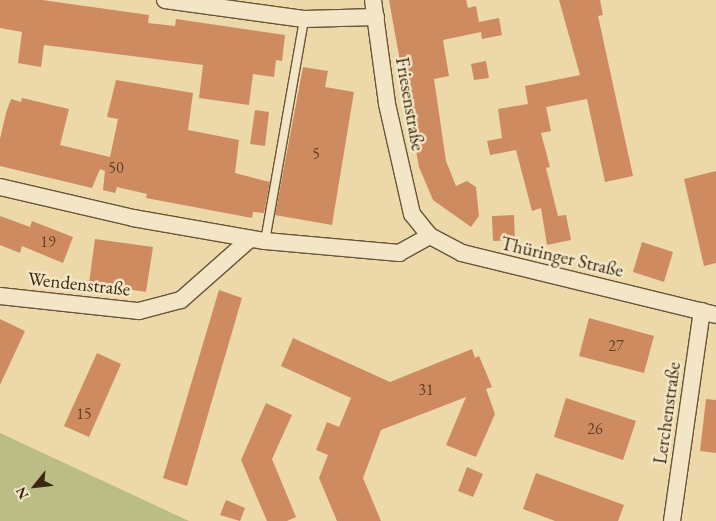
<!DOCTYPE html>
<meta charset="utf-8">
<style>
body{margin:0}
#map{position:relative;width:716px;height:521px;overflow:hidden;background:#edd8a9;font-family:"EB Garamond",serif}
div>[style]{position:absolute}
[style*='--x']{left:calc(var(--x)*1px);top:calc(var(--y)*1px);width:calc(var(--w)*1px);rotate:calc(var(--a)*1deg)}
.green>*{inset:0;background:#babe86}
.building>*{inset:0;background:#ce8b60}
.roads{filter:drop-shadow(1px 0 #685437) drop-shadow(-1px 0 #685437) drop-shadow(0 1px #685437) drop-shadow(0 -1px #685437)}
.service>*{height:8px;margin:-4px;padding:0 4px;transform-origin:4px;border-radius:4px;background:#f3e6c7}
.minor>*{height:16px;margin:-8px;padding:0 8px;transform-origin:8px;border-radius:8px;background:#f3e6c7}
span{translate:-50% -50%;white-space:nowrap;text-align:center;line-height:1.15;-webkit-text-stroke:5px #f3e6c7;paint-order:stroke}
.number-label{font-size:16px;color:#604125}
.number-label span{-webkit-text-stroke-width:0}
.street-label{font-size:19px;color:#3c2811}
.north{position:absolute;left:10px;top:461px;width:50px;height:50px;-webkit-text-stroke:4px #f3e6c7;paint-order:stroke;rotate:241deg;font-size:14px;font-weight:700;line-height:20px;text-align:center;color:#3c2811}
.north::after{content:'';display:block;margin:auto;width:18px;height:22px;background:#3c2811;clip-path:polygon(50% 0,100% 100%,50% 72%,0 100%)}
</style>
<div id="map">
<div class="green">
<div style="clip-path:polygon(0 433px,189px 521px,0 521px)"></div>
</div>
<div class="building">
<div style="clip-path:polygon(0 0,42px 0,149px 15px,148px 23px,175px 26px,176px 19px,285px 35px,282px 61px,276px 60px,274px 77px,253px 74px,249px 105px,199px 98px,203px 65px,44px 45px,41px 67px,18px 63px,22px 32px,0 28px)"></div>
<div style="clip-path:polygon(389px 0,466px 0,468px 8px,476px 6px,479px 22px,499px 18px,502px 35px,482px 39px,481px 32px,443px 40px,449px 76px,434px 79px,446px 161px,456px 186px,467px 181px,476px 187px,479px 216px,471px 227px,433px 200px,419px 167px)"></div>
<div style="clip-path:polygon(559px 0,600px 0,603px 15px,598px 16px,633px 176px,605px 182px,587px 99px,546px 107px,551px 131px,541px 133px,550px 167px,546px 168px,558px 216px,566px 215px,571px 240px,547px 245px,541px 208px,532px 211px,516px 150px,490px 155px,487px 141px,502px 138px,498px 109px,528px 104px,525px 86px,580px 75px)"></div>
<div style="clip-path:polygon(486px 61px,489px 78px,474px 80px,471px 64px)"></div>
<div style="clip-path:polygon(303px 67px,328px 71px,325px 87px,354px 92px,332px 225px,275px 215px)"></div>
<div style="clip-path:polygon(116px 80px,193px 93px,188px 130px,239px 140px,235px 173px,270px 182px,264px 213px,253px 212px,252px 218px,146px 198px,147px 194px,117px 187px,115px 193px,103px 190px,105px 171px,100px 169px,92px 188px,0 166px,0 139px,6px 113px,11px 99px,21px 102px,22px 98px,69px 109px,60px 145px,110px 157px,118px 119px,107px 117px)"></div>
<div style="clip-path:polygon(255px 110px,269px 112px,265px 146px,250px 144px)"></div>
<div style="clip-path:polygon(716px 171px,716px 263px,704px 266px,684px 179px)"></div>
<div style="clip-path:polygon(514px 215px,515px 240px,493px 241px,492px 216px)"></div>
<div style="clip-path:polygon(0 216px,30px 227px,32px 221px,73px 237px,63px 263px,22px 246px,20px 253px,0 245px)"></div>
<div style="clip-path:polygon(95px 239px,153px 247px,146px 292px,89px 283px)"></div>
<div style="clip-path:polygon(642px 242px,673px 252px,664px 282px,633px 272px)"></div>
<div style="clip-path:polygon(219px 290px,242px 298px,187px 486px,163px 478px)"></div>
<div style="clip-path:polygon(589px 318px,654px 336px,644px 373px,579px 356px)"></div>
<div style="clip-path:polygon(0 319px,25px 331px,0 385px)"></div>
<div style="clip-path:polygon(293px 338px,390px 382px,472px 349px,475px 358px,479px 356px,492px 387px,486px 389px,495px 414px,476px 457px,446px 445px,466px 397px,381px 430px,363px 478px,381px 521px,337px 521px,319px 478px,328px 455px,316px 450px,327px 422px,339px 427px,351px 398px,281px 366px)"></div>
<div style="clip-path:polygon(97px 353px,121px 364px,89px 437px,64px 426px)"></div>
<div style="clip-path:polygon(566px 398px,636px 421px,623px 460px,554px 437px)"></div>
<div style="clip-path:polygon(706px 399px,716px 400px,716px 453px,700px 451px)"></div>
<div style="clip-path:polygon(266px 403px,292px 415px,272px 459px,296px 517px,287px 521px,267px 521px,241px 460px)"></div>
<div style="clip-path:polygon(467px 467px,483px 474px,473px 497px,458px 491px)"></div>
<div style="clip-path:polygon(536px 473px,624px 505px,618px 521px,555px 521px,523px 509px)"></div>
<div style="clip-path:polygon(226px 500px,245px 508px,240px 521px,220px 515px)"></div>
</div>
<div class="roads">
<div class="service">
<div style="--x:265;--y:241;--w:225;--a:-80"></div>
</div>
<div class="minor">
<div style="--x:165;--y:0;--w:140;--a:7.8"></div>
<div style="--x:304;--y:19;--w:72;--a:-1.6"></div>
<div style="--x:373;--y:0;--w:105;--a:82.3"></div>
<div style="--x:387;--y:104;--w:113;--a:77.2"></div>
<div style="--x:412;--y:214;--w:28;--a:51"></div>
<div style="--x:430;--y:236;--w:36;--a:28"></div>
<div style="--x:462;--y:253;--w:261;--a:13.7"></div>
<div style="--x:0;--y:187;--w:137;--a:13.1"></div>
<div style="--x:133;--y:218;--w:134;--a:9.9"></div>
<div style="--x:265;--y:241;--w:135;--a:5.1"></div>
<div style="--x:399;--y:253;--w:35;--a:-29"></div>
<div style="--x:0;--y:296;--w:140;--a:6.2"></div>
<div style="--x:139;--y:311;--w:43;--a:-14.7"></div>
<div style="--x:181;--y:300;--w:92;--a:-41.5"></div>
<div style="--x:672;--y:521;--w:212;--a:-81.9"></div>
</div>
</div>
<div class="number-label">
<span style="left:316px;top:154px">5</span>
<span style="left:116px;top:168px">50</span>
<span style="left:48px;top:242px">19</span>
<span style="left:616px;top:346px">27</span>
<span style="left:426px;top:390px">31</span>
<span style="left:84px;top:414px">15</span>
<span style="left:595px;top:429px">26</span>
</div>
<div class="street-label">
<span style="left:410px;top:104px;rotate:80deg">Friesenstraße</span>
<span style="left:562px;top:257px;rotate:13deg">Thüringer Straße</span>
<span style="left:79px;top:284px;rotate:6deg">Wendenstraße</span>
<span style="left:667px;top:413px;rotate:-82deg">Lerchenstraße</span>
</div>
<div class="north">N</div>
</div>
